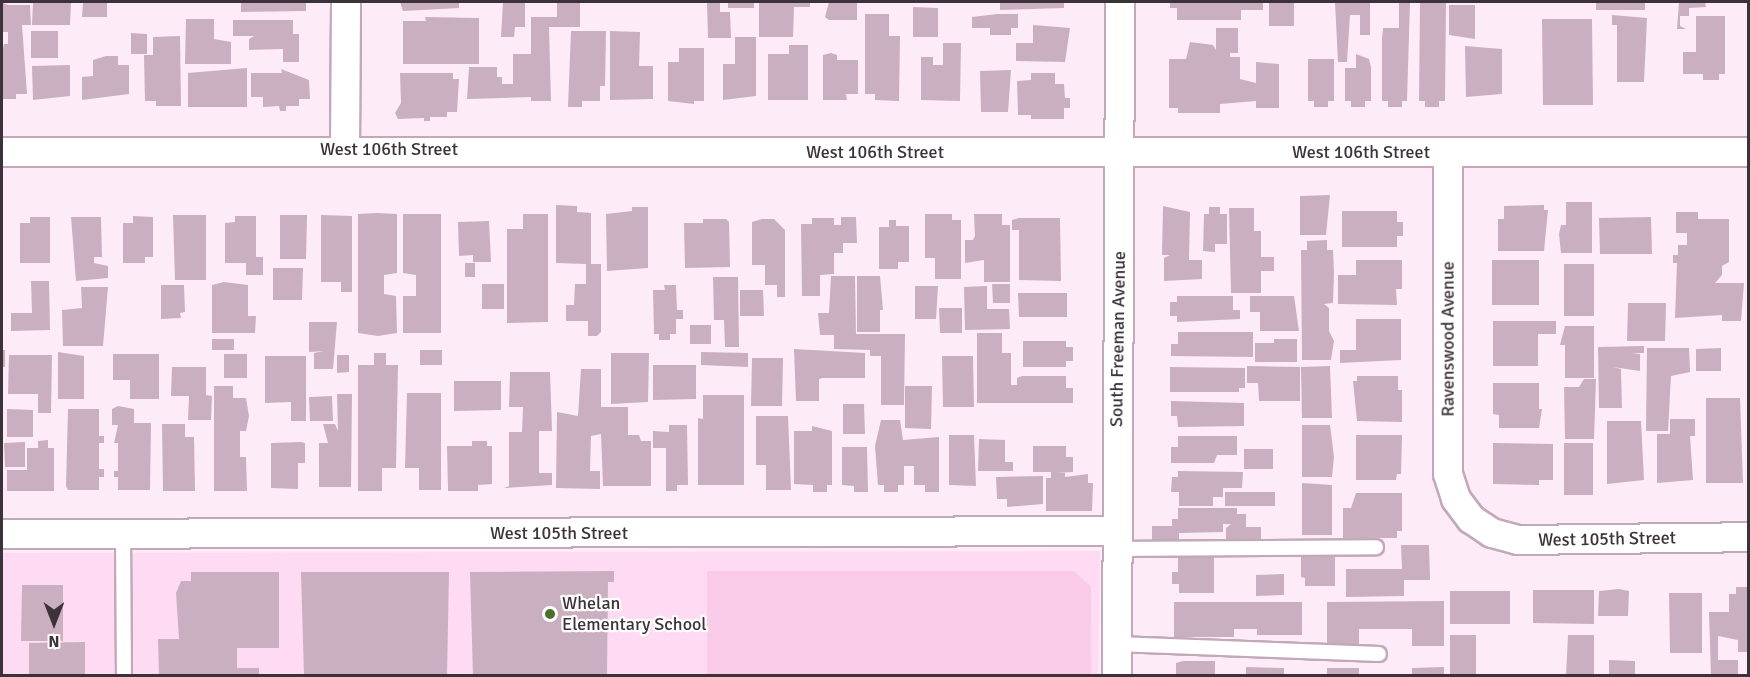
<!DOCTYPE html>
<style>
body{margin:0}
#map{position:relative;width:1750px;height:677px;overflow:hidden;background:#fdecf7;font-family:Signika,sans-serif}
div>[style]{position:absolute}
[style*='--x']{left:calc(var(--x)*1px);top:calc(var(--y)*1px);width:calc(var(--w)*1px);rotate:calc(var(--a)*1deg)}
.built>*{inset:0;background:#fedbf2}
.green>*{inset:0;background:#facbe9}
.building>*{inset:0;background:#caafc1}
.roads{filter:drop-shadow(2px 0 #c2a8b9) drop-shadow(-2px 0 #c2a8b9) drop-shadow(0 2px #c2a8b9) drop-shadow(0 -2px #c2a8b9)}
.service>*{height:14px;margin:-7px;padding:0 7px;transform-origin:7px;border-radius:7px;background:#fff}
.minor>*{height:28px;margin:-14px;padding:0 14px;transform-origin:14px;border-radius:14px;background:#fff}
.dots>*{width:16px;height:16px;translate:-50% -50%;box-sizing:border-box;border:3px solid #fff;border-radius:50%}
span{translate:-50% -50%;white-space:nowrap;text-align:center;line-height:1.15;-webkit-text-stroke:4.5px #fff;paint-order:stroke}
.street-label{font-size:18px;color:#3c3239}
.poi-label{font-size:18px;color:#3c3239}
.left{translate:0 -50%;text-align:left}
.frame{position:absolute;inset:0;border:3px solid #3c3239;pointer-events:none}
.north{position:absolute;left:24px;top:593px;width:60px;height:60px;-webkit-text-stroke:4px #fff;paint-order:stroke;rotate:180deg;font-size:16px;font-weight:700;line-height:24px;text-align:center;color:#3c3239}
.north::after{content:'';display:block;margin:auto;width:21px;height:27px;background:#3c3239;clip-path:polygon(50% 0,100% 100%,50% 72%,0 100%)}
</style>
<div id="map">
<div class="built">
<div style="clip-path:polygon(1100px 551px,1098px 675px,2px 675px,2px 553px)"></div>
</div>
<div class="green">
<div style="clip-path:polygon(707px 571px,1074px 571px,1091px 587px,1091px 675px,707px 675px)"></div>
</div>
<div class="building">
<div style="clip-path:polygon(2px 2px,7px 5px,30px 5px,31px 25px,22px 25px,27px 94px,16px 94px,16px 99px,2px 99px,2px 53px,4px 44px,8px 44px,8px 32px,2px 32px)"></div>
<div style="clip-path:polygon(33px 2px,71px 2px,70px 25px,32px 25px)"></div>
<div style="clip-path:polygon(83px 2px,107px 2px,107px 17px,82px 17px)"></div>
<div style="clip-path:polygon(241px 2px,306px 2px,306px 11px,241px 12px)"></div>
<div style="clip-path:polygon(400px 2px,459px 2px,459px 8px,403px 11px)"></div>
<div style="clip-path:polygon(503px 2px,525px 2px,525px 27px,515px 27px,514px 37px,501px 37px)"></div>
<div style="clip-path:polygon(557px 2px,580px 2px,580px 27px,549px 27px,551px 101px,531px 101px,531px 97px,467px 99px,469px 67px,497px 67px,497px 77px,502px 77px,502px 84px,513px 84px,513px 54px,531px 54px,531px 17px,557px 17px)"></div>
<div style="clip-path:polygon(707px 2px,720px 2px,720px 12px,730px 12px,731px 38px,708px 38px)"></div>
<div style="clip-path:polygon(728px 2px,754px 2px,754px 8px,728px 8px)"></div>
<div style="clip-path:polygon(759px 2px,810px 2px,810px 7px,794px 7px,793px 37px,759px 37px)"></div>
<div style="clip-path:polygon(829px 2px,857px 2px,857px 20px,829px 20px,825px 17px)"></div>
<div style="clip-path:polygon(1000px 2px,1064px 2px,1064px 8px,1000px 10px)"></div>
<div style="clip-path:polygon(1170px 2px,1263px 2px,1263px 10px,1241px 10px,1241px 20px,1177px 20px,1177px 8px,1170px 8px)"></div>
<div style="clip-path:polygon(1269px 2px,1294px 2px,1294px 26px,1269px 26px)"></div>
<div style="clip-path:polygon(1335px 2px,1370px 2px,1370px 35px,1360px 35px,1360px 15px,1350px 15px,1347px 62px,1338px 62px)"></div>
<div style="clip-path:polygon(1399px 2px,1410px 2px,1407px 101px,1402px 101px,1402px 107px,1388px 107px,1388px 101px,1382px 101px,1382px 40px,1383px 28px,1399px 28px)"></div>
<div style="clip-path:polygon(1420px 2px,1446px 2px,1445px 101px,1439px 101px,1439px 107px,1425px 107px,1425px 101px,1419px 101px)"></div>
<div style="clip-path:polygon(1596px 2px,1645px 2px,1645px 10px,1596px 10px)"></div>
<div style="clip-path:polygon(1679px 2px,1705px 2px,1706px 7px,1689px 8px,1689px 16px,1680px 16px,1680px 26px,1686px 29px,1677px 29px)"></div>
<div style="clip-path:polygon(1449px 5px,1475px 5px,1475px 39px,1449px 35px)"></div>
<div style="clip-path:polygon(913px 7px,938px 8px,938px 37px,913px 37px)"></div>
<div style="clip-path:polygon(865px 14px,889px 14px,889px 36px,900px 36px,899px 101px,875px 100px,875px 94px,865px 94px)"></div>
<div style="clip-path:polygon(997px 14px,1018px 14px,1018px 28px,1011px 28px,1011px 35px,990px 35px,990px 28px,972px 28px,972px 17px)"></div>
<div style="clip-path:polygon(1612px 15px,1647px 18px,1644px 82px,1617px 82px,1617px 25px,1612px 25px)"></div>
<div style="clip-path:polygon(1696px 16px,1725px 16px,1725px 74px,1719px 74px,1719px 80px,1703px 80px,1703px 74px,1683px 74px,1683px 52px,1696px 52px)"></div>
<div style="clip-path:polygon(425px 17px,479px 18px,479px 64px,403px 64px,403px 21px,426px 21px)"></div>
<div style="clip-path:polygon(186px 19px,214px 19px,214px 39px,231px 42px,231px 64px,185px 64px)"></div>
<div style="clip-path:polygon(1542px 19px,1592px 19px,1593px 105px,1543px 105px)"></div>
<div style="clip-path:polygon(233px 20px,293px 20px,293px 34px,299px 34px,299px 62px,283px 62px,283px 49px,249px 50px,249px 39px,254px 36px,233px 36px)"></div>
<div style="clip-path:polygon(1033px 25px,1070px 28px,1065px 62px,1016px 61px,1016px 43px,1033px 43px)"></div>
<div style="clip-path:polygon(1216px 28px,1238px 28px,1238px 53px,1230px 53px,1230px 57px,1240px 57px,1240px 79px,1256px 83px,1256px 62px,1279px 64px,1279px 108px,1256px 108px,1256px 101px,1220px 104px,1220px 113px,1178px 113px,1178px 108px,1169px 108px,1169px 59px,1186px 59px,1190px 42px,1213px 45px,1216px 50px)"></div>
<div style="clip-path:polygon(31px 31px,58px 31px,58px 58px,31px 58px)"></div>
<div style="clip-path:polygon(571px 31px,606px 31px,605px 86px,600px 86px,600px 101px,582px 101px,582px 107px,568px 107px)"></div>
<div style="clip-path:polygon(610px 31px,640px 32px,639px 66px,653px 66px,653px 99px,610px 100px)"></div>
<div style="clip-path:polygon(131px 33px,147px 34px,147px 54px,131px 54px)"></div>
<div style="clip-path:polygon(180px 36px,181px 106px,156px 106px,156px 101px,145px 101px,144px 55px,153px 55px,153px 37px)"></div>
<div style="clip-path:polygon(735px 37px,756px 37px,756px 96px,723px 100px,723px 64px,735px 64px)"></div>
<div style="clip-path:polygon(943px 43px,961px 43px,960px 101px,921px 100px,921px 57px,933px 57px,933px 65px,943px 65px)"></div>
<div style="clip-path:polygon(789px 45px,808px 45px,808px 100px,768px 100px,768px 54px,789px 54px)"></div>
<div style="clip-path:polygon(1465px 46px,1502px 49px,1502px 94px,1466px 97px)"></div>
<div style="clip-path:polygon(679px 48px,704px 48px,704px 101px,694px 101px,694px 104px,668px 101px,668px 62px,679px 62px)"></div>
<div style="clip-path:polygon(831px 53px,837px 55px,837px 60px,858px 60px,858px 94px,846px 94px,847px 100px,823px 100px,823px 55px)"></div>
<div style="clip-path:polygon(1356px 54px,1369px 59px,1371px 67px,1371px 101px,1365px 101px,1365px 107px,1351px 107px,1351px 101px,1345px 101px,1345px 68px,1356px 68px)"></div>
<div style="clip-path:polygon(106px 56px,118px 56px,118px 65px,129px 65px,129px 94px,82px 100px,82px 77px,93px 76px,93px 60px)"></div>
<div style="clip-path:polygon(1308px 59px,1334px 59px,1334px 101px,1328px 101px,1328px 107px,1314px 107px,1314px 101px,1308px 101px)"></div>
<div style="clip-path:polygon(70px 65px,70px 96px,33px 100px,32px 66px)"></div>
<div style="clip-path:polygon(247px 68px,247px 107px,188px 107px,188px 73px)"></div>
<div style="clip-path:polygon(281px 69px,309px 80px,310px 99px,299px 99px,299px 106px,286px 106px,286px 111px,280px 111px,279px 106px,263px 107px,263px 97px,251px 97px,251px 73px,282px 73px)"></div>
<div style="clip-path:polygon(1011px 70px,1008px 112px,981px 112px,980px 71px)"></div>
<div style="clip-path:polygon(400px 73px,453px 73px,453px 79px,459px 79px,457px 112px,447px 112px,447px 117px,430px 117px,430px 121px,424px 121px,424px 118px,398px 119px,395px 113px,401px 103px)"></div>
<div style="clip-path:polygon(1031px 73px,1055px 73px,1055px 84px,1064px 84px,1065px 98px,1070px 98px,1070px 108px,1064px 108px,1064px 119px,1031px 119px,1031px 115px,1018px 115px,1017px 81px,1031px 80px)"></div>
<div style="clip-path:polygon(1330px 195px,1326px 235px,1300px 235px,1300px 196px)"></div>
<div style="clip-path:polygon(1566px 202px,1592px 202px,1592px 253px,1561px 253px,1559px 234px,1561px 225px,1566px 225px)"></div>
<div style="clip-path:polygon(556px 205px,577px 206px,577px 212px,591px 213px,591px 264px,601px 264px,601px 332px,597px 336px,588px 336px,588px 321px,566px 321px,566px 305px,574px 305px,575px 284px,586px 284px,586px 264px,556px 263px)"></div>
<div style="clip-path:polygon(1544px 205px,1544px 210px,1548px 210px,1544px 251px,1498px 251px,1498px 219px,1504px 219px,1504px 206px)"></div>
<div style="clip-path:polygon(1163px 206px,1190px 212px,1189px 260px,1202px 260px,1202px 279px,1164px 281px,1164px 258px,1170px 255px,1162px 255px)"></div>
<div style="clip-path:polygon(632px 207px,648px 207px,648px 268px,607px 271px,606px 214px,632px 211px)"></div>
<div style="clip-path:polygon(1209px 207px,1220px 207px,1220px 214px,1227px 214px,1227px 244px,1215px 244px,1215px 252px,1203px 251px,1204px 214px,1209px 214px)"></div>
<div style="clip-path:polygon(1229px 208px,1254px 208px,1254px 231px,1261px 231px,1261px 257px,1274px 257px,1274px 271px,1261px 271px,1261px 293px,1231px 293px)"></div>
<div style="clip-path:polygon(1342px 211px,1397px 211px,1397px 222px,1403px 222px,1403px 236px,1397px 236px,1397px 247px,1342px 247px)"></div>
<div style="clip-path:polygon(1676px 212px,1698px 212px,1698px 219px,1729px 219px,1729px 262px,1722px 266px,1722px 275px,1715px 283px,1744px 283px,1741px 321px,1722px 321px,1722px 315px,1675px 318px,1677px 263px,1673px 263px,1673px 255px,1678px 255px,1678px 245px,1687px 245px,1687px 233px,1676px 233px)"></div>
<div style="clip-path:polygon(378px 213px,397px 214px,397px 273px,384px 275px,384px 294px,396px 296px,397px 333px,378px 336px,358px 333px,358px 214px)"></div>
<div style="clip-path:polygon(403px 214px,441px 214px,441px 333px,403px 333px,403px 296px,416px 296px,416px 275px,403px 273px)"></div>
<div style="clip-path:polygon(523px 214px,548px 214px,548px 322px,507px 323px,507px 229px,523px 229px)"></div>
<div style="clip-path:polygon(925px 214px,952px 214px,952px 220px,961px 220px,961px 279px,935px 279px,935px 258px,925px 258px)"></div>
<div style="clip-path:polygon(974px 214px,1002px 214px,1002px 225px,1010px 225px,1010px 282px,984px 282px,984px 260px,965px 263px,965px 240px,973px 240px,975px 236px)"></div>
<div style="clip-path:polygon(173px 215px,206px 215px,206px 280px,175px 280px)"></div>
<div style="clip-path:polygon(280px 215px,307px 215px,306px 259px,280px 259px)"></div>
<div style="clip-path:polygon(321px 215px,352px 216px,352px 292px,341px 292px,341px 282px,321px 282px)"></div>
<div style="clip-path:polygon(133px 216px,153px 217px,153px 257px,145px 257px,145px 263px,123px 263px,123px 223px,133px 223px)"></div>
<div style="clip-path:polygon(235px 216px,256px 216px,256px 257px,263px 257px,263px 275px,246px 275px,246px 263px,225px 263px,225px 223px,235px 222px)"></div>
<div style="clip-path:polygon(30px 217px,50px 217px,50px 263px,20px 263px,20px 223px,30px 223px)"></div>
<div style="clip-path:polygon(71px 217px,101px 217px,102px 257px,94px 257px,94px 263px,108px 266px,108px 278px,76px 281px)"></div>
<div style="clip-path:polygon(841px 217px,856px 217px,857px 243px,843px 243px,843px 253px,834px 253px,834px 274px,820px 275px,820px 296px,802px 296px,801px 224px,812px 224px,812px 218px,834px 218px,834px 225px,841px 225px)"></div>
<div style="clip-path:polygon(1651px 217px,1652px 254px,1600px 254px,1599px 218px)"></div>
<div style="clip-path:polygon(1019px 218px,1060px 218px,1061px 281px,1019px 280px,1019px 230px,1012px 230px,1012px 220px)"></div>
<div style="clip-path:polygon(703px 219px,726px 219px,729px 222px,730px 267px,685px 268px,684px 223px,703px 223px)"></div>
<div style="clip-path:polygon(762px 219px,774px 219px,785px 230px,785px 297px,777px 297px,777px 285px,765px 285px,765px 265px,752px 265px,752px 222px)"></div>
<div style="clip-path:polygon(889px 220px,896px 220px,896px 226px,909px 226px,909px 262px,898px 262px,898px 269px,879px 269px,879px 227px,889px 227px)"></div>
<div style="clip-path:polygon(489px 221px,491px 262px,473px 262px,473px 255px,459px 256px,458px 222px)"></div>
<div style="clip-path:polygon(1327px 240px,1327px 250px,1333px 250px,1334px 274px,1333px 303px,1324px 304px,1329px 308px,1329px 331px,1334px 341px,1331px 360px,1302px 360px,1301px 250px,1307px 250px,1307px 241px)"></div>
<div style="clip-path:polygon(1356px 260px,1402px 260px,1402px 289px,1396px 289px,1397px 305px,1338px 304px,1338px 275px,1356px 275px)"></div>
<div style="clip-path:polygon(1492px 260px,1539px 260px,1539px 305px,1492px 305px)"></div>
<div style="clip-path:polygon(465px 263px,475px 263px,475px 277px,465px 277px)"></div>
<div style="clip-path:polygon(1564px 264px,1594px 264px,1594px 316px,1564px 316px)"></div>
<div style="clip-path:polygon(273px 268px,303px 268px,302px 300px,273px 300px)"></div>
<div style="clip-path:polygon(831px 276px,855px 276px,856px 334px,905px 334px,904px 405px,881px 405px,881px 356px,870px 356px,870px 350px,834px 349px,834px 335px,820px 335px,818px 313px,829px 313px)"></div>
<div style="clip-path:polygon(857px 276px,880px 276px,883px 310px,880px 310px,880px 332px,857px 332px)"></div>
<div style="clip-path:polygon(713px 277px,738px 277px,739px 347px,725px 347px,724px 320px,714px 320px)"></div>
<div style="clip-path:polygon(31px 281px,49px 281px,50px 330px,11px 331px,11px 313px,32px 313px)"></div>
<div style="clip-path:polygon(224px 282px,248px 285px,248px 316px,256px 316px,255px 333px,212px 333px,212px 285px)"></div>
<div style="clip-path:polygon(482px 284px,504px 284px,504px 309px,482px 309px)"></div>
<div style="clip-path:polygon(992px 284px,1010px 284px,1010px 303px,993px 303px)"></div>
<div style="clip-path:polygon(161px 285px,184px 285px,185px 312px,180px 313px,181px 318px,161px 319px)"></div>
<div style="clip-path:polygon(664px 285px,676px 285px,677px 310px,683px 310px,683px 319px,676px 319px,676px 334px,670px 334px,670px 340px,659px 340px,659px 334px,654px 334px,653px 290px,665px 290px)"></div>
<div style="clip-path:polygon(915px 286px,938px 286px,936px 319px,915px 319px)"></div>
<div style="clip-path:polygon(987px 286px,987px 309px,1009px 309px,1010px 329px,965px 330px,964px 287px)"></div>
<div style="clip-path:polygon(81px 287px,108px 287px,103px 346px,63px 346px,62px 310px,82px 308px)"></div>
<div style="clip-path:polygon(740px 290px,763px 290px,764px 316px,740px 316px)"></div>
<div style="clip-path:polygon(1018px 293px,1067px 293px,1067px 317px,1019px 317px)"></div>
<div style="clip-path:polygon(1177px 296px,1233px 296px,1233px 310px,1240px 310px,1240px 319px,1177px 322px,1177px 316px,1170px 316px,1170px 302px,1177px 302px)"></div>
<div style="clip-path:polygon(1250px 296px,1294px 296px,1299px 331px,1260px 331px,1260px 312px,1250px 312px)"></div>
<div style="clip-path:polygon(1628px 303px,1666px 303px,1665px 341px,1627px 341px)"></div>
<div style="clip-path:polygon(939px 308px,962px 308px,962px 333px,940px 333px)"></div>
<div style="clip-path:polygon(1356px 319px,1401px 319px,1401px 360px,1340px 363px,1340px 350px,1356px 350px)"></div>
<div style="clip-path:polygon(1493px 321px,1556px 321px,1556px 334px,1538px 334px,1538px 366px,1493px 366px)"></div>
<div style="clip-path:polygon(309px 322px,337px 322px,333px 369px,314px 369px,314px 353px,324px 351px,309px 352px)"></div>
<div style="clip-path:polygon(690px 325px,711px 325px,711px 344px,690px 344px)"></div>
<div style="clip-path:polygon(1565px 326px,1594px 326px,1594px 378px,1565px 378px,1565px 345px,1560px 345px)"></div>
<div style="clip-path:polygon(1178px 332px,1253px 332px,1253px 357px,1171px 356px,1171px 344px,1178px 344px)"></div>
<div style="clip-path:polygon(977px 333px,1002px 333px,1002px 353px,1011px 353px,1011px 385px,1017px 385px,1017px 378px,1022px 376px,1066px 376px,1066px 388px,1073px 388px,1073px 403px,977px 403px)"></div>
<div style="clip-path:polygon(212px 339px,234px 339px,234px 350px,212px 350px)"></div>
<div style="clip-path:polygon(1274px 339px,1297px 339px,1297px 362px,1255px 362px,1255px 343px,1274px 343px)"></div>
<div style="clip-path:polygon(1023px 341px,1066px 341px,1066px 347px,1073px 347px,1073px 361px,1066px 361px,1066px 367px,1023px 367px)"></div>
<div style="clip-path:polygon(1644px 346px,1644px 353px,1632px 353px,1640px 354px,1640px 371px,1613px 367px,1621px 369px,1622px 408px,1599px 408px,1598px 347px)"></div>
<div style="clip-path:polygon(1647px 348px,1689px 348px,1690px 372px,1671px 376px,1668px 431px,1646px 431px)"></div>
<div style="clip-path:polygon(1721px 348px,1721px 371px,1696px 371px,1696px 349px)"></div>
<div style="clip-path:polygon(794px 349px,865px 353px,865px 378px,823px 378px,819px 379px,819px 401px,796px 401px)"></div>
<div style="clip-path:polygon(2px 350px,5px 350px,5px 367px,2px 367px)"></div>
<div style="clip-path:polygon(420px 350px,442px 350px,442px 365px,420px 365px)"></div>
<div style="clip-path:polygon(58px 352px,84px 356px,84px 399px,58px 399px)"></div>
<div style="clip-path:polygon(701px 352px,748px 353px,748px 367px,701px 365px)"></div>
<div style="clip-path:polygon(374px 353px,386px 353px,386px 365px,398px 365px,396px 468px,382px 468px,382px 491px,358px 491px,358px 365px,374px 365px)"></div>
<div style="clip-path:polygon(611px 353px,649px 353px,648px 402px,611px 404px)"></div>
<div style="clip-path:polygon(113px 354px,159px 354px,159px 399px,130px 399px,130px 380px,113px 380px)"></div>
<div style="clip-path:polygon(224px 354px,247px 354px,247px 378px,224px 378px)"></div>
<div style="clip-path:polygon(9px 355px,52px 355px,51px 413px,38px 413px,38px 394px,8px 394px)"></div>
<div style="clip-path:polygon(337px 355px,349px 355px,349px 372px,337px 373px)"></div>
<div style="clip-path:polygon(265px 356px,306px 356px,306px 421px,291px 421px,291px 402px,265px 403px)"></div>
<div style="clip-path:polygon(942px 356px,973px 356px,974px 407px,943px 407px)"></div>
<div style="clip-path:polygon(752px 358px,783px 358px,782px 406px,751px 406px)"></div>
<div style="clip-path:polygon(653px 365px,696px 365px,696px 399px,653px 400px)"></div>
<div style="clip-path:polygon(1247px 366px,1300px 367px,1300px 401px,1259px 401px,1258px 383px,1247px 383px)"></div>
<div style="clip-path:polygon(1330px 366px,1332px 418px,1302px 418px,1301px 367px)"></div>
<div style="clip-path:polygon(172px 367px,206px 367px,206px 395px,212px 396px,211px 420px,188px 420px,189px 396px,171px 396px)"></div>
<div style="clip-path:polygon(1170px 367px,1245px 368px,1245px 388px,1239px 388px,1239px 392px,1170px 392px)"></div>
<div style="clip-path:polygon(581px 369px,601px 369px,601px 407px,628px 407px,628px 435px,639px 435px,641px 441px,651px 441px,651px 486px,603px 486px,601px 434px,591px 436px,590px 471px,600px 471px,600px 489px,556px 488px,557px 412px,578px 416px)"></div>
<div style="clip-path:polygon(510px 372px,550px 372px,552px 431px,539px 431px,539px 473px,552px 473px,552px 485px,504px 488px,509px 486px,509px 432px,522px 432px,523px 407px,509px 407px)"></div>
<div style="clip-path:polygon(1357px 376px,1398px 376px,1398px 390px,1402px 390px,1402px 422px,1357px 421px,1353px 381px,1357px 381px)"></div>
<div style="clip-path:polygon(1584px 379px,1596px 379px,1594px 439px,1565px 439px,1564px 387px,1579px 387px)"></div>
<div style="clip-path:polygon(454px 381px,501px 381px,501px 410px,454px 411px)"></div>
<div style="clip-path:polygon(1493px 383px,1539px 383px,1539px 409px,1542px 409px,1539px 428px,1499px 428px,1499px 415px,1493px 414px)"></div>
<div style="clip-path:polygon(214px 386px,233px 386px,233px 398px,246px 398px,249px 416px,246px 431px,240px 431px,240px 457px,246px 457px,247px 491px,214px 491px)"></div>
<div style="clip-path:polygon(905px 386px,932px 386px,931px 429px,905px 428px)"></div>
<div style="clip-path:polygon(407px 393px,441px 393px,441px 490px,419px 490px,419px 468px,405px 468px)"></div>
<div style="clip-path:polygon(337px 394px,352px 394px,351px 487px,319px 487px,319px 443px,328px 443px,323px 424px,335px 424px,338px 431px)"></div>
<div style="clip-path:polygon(703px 395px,744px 395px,744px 485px,698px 485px,698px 418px,703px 419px)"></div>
<div style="clip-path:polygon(332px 396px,333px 421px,310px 421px,309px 397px)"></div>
<div style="clip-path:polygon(1706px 398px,1740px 398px,1743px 483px,1706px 483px)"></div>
<div style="clip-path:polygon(1171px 401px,1244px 403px,1244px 426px,1178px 427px,1177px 416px,1171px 416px)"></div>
<div style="clip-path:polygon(843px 404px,864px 404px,865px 434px,843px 434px)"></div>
<div style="clip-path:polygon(118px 406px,134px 409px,134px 423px,151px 423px,150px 490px,118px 490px,118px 477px,114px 477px,114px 471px,118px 471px,118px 443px,114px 443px,118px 425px,112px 425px,112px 409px)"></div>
<div style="clip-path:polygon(7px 409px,33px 410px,33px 437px,7px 437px)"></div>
<div style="clip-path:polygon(68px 409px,99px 409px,99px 436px,104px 436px,104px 443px,99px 443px,99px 469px,104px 469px,104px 477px,99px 477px,99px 490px,68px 490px,66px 486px)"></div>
<div style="clip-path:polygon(756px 416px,788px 416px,791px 490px,766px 490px,766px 465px,756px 465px)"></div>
<div style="clip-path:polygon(1670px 419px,1695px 419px,1695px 436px,1690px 436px,1693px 480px,1657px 483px,1657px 434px,1670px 434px)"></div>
<div style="clip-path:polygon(881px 420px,900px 420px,903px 440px,939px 437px,939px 492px,925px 492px,925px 485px,914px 485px,914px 466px,904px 466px,904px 485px,898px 485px,898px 492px,884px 492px,884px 485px,878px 485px,875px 446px)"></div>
<div style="clip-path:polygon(1607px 421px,1641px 421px,1644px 480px,1607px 484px)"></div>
<div style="clip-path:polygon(162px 424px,185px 424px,185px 437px,194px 437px,195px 491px,163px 491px)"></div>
<div style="clip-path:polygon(669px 425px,687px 425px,688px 485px,677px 485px,677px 491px,666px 491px,666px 448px,653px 448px,653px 431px,669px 432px)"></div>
<div style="clip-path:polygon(1302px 425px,1330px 425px,1334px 457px,1332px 477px,1302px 477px)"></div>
<div style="clip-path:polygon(812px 426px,832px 431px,832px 485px,827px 485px,827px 492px,813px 492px,813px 485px,794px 484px,794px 431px,812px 431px)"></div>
<div style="clip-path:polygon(949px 435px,974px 435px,976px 486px,949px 485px)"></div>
<div style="clip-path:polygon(1356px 435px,1402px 435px,1401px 474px,1397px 474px,1396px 480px,1356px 480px)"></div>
<div style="clip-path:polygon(1178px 436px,1237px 436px,1237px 455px,1217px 455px,1214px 463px,1171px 463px,1171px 447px,1178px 447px)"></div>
<div style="clip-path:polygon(979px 439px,1005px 440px,1005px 462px,1013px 462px,1013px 471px,978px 471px)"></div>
<div style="clip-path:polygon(48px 440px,48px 448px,54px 448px,54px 491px,7px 491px,7px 470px,27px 470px,27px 448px,38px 448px,38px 441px)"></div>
<div style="clip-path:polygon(472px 441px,487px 441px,487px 446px,492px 446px,492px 484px,478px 485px,478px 491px,448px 491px,447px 446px,472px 446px)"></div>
<div style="clip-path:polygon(25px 442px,25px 467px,5px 467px,4px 443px)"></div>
<div style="clip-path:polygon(301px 442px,305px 443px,305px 463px,298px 463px,298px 489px,271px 488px,271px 443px)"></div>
<div style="clip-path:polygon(1493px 443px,1553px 444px,1553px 480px,1539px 480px,1539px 485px,1493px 484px)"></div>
<div style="clip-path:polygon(1564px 443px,1593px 443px,1593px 495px,1564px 495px)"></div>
<div style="clip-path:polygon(1033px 446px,1066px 446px,1066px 457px,1073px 457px,1073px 472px,1057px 473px,1065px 473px,1065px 477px,1088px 474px,1088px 483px,1093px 483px,1092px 511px,1046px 511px,1046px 478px,1051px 478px,1051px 472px,1033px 472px)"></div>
<div style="clip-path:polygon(842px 447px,867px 447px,868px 492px,854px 492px,854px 486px,842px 485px)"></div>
<div style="clip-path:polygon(1244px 449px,1273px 449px,1273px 469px,1244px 469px)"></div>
<div style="clip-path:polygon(1178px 471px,1243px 472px,1242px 488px,1223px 488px,1223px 497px,1213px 497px,1213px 506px,1179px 506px,1179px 492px,1171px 492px,1172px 477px,1178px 477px)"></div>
<div style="clip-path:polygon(1043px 476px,1043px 504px,1007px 507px,1007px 499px,997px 499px,996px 477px)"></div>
<div style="clip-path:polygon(1302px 483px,1332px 485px,1332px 535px,1302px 535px)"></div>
<div style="clip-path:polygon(1225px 492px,1275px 492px,1275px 506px,1225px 506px)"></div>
<div style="clip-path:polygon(1356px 493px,1402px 493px,1402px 531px,1397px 531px,1397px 538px,1343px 538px,1343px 508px,1351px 508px)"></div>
<div style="clip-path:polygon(1178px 508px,1237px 508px,1237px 514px,1246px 514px,1246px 527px,1261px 527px,1261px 540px,1226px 540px,1226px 528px,1231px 524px,1223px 524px,1223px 532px,1179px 533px,1179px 541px,1152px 541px,1152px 526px,1172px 526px,1172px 519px,1178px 519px)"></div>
<div style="clip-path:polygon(1401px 545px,1429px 545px,1430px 580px,1404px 580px,1404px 596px,1346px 597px,1346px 569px,1402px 569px)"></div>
<div style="clip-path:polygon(1191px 553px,1214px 556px,1214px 593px,1179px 593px,1179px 584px,1172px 584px,1172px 572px,1178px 572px,1178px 556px)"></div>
<div style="clip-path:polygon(1335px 555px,1335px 586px,1305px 586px,1305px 578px,1301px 577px,1301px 556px)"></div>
<div style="clip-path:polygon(614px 571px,614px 582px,608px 582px,607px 676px,473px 676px,470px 572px)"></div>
<div style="clip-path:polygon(191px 572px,279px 572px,279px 648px,237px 648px,237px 668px,259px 668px,259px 676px,159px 676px,158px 639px,179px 639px,176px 593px,181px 581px,191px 581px)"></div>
<div style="clip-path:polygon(301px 572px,449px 572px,447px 676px,304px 676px)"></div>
<div style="clip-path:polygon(1284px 574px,1284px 595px,1256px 596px,1256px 575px)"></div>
<div style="clip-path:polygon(22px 585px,63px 585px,63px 641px,21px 641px)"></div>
<div style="clip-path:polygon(1736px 587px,1748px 587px,1748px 652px,1738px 652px,1738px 640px,1718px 636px,1718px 660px,1738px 660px,1738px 676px,1711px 676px,1709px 612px,1729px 612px,1729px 594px,1736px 594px)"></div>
<div style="clip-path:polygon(1619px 589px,1629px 591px,1628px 616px,1598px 616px,1599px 591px)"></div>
<div style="clip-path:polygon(1533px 590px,1594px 590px,1594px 624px,1533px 623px)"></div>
<div style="clip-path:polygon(1450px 591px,1510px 591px,1510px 624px,1450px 624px)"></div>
<div style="clip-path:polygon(1669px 593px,1702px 593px,1702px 653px,1670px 653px)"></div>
<div style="clip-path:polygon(1444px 601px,1444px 646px,1412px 646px,1412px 629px,1359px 629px,1359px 646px,1327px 646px,1327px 602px)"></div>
<div style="clip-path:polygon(1174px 602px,1302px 602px,1302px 635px,1257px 635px,1257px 629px,1234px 629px,1234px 637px,1174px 637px)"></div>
<div style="clip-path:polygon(1450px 635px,1476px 635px,1476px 676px,1450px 676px)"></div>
<div style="clip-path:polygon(1568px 635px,1594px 635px,1594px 676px,1566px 676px)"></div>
<div style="clip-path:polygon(85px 642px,85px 676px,29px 676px,29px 643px)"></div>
<div style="clip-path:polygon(1609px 660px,1635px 661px,1635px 676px,1609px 676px)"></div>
<div style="clip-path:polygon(1183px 661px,1215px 661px,1215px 676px,1176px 676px,1176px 663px)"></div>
<div style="clip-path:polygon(1246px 667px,1284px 668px,1284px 676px,1246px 676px)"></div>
<div style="clip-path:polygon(1444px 667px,1444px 676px,1412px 676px,1412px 668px)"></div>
<div style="clip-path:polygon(1327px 668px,1359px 668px,1359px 676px,1327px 676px)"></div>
</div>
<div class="roads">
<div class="service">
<div style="--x:123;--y:534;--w:142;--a:89.6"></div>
<div style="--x:1116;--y:549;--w:260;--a:-0.4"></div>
<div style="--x:1117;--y:644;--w:262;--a:2.2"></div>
</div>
<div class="minor">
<div style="--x:345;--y:149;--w:147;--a:-89.6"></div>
<div style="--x:2;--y:152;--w:1746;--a:0"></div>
<div style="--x:1448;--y:152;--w:322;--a:90"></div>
<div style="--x:1448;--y:474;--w:26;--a:72"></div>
<div style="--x:1456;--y:499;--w:25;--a:53"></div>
<div style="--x:1471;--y:519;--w:25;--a:34"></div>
<div style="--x:1492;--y:533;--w:27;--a:15"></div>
<div style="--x:1518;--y:540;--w:230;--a:-0.7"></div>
<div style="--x:2;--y:534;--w:1114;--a:-0.15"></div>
<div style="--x:1117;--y:676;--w:674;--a:-89.74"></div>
</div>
</div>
<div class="dots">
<div style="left:550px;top:614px;background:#4a7029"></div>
</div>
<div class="street-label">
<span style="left:389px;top:149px">West 106th Street</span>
<span style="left:875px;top:152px">West 106th Street</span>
<span style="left:1361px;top:152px">West 106th Street</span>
<span style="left:1118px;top:339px;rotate:-89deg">South Freeman Avenue</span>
<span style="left:1448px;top:339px;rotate:-90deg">Ravenswood Avenue</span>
<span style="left:559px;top:533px">West 105th Street</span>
<span style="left:1607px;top:539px;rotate:-1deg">West 105th Street</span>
</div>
<div class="poi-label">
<span class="left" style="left:562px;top:614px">Whelan<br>Elementary School</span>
</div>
<div class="frame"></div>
<div class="north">N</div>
</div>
